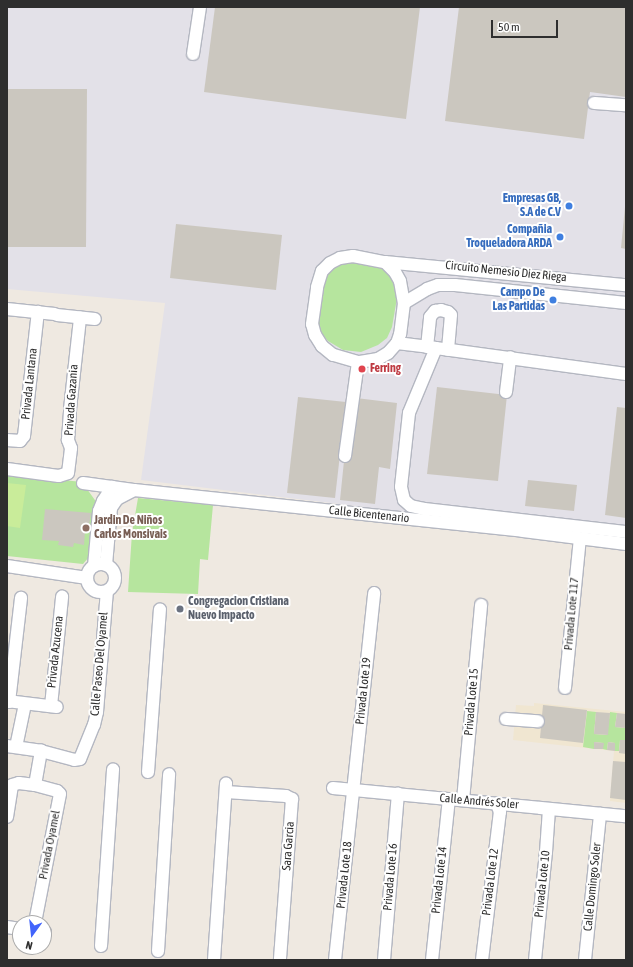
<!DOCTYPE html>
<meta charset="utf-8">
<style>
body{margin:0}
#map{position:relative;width:633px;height:967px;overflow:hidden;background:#efe9e1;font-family:"Asap Condensed",sans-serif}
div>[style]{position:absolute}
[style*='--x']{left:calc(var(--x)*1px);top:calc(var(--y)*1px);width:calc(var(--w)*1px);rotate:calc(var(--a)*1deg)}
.industrial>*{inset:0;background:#e3e1e8}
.education>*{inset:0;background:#f0e6d1}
.green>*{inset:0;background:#b6e59e}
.pitch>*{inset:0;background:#c9ec9a}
.building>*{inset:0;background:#cbc7bf}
.roads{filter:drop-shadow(1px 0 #b4b7c1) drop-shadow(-1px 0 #b4b7c1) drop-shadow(0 1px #b4b7c1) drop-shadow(0 -1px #b4b7c1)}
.minor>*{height:12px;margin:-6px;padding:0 6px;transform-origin:6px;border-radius:6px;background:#fff}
.minor>.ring{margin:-6px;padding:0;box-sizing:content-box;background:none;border:12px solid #fff;border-radius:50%}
.dots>*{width:11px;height:11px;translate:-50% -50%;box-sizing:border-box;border:2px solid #fff;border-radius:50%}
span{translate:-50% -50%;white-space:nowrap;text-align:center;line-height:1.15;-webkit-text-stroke:4px #fff;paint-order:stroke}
.shop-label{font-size:12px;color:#366cbe;font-weight:700}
.right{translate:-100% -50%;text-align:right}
.street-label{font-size:12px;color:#2e2e2e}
.health-label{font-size:12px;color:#be3a42;font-weight:700}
.left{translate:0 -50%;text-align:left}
.education-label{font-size:12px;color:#785e54;font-weight:700}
.worship-label{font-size:12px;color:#5b616d;font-weight:700}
.frame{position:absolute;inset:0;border:8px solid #2e2e2e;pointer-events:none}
.north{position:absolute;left:12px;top:915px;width:40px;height:40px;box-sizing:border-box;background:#fff;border:1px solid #ababab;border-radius:50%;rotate:195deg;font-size:11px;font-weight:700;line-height:16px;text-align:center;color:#2e2e2e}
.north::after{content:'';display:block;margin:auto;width:14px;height:18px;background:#4264fb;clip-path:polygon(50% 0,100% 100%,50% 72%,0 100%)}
.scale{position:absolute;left:491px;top:20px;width:67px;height:18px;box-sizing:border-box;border:2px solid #2e2e2e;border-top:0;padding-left:5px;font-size:12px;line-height:14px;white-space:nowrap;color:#2e2e2e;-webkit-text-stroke:3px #fff;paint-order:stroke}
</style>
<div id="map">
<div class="industrial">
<div style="clip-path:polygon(7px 7px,626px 7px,626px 536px,389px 510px,141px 480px,165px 303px,7px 289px)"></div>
</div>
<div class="education">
<div style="clip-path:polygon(534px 703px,626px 712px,626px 803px,610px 801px,614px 751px,513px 740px,516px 705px,534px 706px)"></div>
</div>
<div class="green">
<div style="clip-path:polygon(348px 258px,386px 267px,394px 280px,397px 298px,392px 327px,387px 338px,378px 345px,361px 352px,343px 350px,328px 341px,322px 334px,317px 317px,317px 305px,327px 270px)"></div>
<div style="clip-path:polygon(7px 474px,82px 482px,97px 503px,89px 557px,83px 564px,7px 556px)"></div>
<div style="clip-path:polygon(138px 498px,213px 505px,208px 560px,200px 559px,198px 594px,128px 592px,132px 533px)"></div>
<div style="clip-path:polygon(587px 711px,596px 712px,594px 734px,607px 735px,610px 712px,617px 713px,615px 727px,626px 728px,626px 740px,620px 740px,619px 751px,615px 751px,615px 743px,608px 742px,607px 750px,603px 749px,603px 743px,594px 742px,594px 749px,583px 747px)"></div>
</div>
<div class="pitch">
<div style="clip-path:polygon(7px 483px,26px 485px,20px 528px,7px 526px)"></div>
</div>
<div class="building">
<div style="clip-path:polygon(215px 7px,420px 7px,406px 119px,204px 92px)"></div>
<div style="clip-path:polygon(459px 7px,626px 7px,626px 97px,590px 92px,584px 139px,445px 121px)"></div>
<div style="clip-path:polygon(7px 89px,87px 89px,86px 247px,7px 247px)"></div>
<div style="clip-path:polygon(625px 207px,626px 207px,626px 249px,621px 248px)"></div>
<div style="clip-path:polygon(176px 224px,282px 235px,276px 290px,170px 278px)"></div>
<div style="clip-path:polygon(437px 387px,507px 395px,498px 481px,427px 474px)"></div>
<div style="clip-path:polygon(298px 397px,346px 402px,335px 498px,287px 493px)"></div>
<div style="clip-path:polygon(356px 398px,397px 403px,390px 469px,379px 467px,375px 504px,340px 500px,344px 461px,349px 461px)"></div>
<div style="clip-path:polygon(617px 407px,626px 408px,626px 518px,605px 515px)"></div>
<div style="clip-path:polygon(528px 480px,577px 485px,574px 511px,525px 506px)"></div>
<div style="clip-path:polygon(45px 509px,91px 513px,88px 532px,85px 532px,84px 545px,74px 543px,73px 547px,58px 545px,59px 541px,42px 540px)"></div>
<div style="clip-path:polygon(543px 705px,587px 710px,583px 743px,540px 738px)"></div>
<div style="clip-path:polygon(596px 712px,610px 713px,608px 735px,594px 734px)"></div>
<div style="clip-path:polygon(617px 713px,626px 714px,626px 728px,615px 727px)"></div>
<div style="clip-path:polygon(620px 740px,626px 740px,626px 754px,619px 753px)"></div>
<div style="clip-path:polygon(594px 742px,604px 743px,603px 749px,594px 749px)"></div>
<div style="clip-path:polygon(608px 742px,615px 743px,615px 751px,607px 750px)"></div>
<div style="clip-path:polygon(613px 761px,626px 762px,626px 800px,610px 798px)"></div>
</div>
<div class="roads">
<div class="minor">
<div style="--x:193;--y:54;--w:48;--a:-81.5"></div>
<div style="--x:594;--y:103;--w:32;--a:4"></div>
<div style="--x:353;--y:256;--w:33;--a:11"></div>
<div style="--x:385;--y:262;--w:14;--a:45"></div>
<div style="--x:395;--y:272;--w:10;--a:61"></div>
<div style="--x:400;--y:281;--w:22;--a:80"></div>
<div style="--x:404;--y:303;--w:31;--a:97"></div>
<div style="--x:400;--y:334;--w:9;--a:108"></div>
<div style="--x:397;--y:343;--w:13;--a:132"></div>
<div style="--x:388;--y:353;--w:12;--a:149"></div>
<div style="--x:378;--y:359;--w:20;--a:171"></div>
<div style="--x:358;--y:362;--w:26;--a:-164"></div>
<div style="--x:333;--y:355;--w:14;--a:-141"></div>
<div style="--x:322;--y:346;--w:13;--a:-122"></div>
<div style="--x:315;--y:335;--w:11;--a:-105"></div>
<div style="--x:312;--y:324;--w:37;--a:-82"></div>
<div style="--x:317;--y:287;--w:17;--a:-73"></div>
<div style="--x:322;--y:271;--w:11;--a:-45"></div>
<div style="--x:330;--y:263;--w:11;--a:-27"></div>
<div style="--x:340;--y:258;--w:13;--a:-9"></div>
<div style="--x:385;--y:262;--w:242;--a:5.5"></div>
<div style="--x:404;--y:303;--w:27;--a:-31"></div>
<div style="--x:427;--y:289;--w:12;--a:-20"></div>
<div style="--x:438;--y:285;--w:17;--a:0"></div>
<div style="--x:455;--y:285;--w:172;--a:6"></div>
<div style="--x:7;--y:309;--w:48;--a:5.9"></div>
<div style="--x:57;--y:315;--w:38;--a:6"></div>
<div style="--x:397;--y:343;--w:38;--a:7"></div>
<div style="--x:427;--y:347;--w:30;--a:-84"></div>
<div style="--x:430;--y:317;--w:8;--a:-50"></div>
<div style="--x:435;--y:311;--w:6;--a:-9"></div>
<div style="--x:441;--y:310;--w:7;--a:16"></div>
<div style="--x:448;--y:312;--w:4;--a:45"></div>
<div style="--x:451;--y:315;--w:35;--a:95"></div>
<div style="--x:626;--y:374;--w:192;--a:-172.2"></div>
<div style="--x:436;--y:348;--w:70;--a:112.6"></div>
<div style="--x:409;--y:413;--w:74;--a:96.2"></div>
<div style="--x:401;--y:487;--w:13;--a:77"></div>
<div style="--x:404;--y:500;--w:9;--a:41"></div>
<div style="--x:411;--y:506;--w:13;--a:13"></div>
<div style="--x:424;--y:509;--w:203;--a:6.5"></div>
<div style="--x:506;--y:392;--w:35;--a:-83"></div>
<div style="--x:7;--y:440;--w:13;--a:4"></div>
<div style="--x:20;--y:441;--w:6;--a:-51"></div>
<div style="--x:24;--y:436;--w:125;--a:-83.6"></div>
<div style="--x:345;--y:456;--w:95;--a:-82.1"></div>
<div style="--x:7;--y:469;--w:52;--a:7.7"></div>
<div style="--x:59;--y:476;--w:9;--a:-18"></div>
<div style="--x:68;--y:473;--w:25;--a:-83"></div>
<div style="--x:71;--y:448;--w:9;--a:-111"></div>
<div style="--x:68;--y:440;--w:31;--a:-86"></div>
<div style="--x:70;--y:409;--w:92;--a:-83.7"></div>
<div style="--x:83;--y:483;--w:51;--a:7.8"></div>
<div style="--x:134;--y:490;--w:391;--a:6"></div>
<div style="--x:523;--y:531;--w:104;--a:7.2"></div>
<div class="ring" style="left:87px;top:564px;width:16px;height:16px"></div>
<div style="--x:106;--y:565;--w:57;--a:-85"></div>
<div style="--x:111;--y:508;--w:11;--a:-56"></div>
<div style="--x:117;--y:499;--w:19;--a:-28"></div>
<div style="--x:7;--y:566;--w:81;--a:8.5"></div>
<div style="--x:94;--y:566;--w:55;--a:-84.8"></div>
<div style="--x:99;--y:511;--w:11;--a:-68"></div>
<div style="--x:103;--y:501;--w:17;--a:-57"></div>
<div style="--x:565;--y:688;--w:150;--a:-84.3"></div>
<div style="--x:7;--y:701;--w:50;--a:6.8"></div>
<div style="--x:9;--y:702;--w:105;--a:-83.4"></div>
<div style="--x:51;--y:706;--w:110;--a:-84.2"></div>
<div style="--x:506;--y:719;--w:32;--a:4"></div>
<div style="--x:7;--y:746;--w:34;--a:8"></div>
<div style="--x:41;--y:751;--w:34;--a:15"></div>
<div style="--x:74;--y:760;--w:6;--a:-9"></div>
<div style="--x:80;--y:759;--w:37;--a:-68"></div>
<div style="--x:94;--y:725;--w:13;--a:-77"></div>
<div style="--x:97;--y:712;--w:121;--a:-85.3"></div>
<div style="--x:16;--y:747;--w:44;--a:-78.2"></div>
<div style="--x:148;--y:772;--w:163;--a:-85.8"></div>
<div style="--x:35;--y:785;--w:35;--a:-80"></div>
<div style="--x:333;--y:788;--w:294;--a:5.5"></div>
<div style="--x:226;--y:792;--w:60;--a:3.8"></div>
<div style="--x:286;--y:796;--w:7;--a:27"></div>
<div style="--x:292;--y:799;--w:161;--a:94.3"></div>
<div style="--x:463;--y:800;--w:196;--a:-84.7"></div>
<div style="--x:7;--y:817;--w:32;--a:-81"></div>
<div style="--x:12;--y:785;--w:7;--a:-16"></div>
<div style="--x:19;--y:783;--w:16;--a:7"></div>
<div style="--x:35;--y:785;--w:23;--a:15"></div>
<div style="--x:57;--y:791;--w:4;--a:45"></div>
<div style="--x:60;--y:794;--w:131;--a:101"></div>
<div style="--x:7;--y:927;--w:13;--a:9"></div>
<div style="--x:44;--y:932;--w:1;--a:0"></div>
<div style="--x:101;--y:946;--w:177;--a:-86.1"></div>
<div style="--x:158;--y:951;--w:177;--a:-86.4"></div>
<div style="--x:214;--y:960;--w:177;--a:-86.1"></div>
<div style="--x:335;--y:960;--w:369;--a:-83.9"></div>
<div style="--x:384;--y:960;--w:167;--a:-85.2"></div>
<div style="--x:432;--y:960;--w:162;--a:-84"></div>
<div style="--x:482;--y:960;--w:149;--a:-83.1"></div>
<div style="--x:500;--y:812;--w:9;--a:-111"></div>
<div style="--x:535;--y:960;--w:109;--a:-84.2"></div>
<div style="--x:546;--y:852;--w:43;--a:-86"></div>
<div style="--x:585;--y:960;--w:147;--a:-84.1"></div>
</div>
</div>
<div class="dots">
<div style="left:569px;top:206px;background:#3f7fe0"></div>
<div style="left:560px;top:237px;background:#3f7fe0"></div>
<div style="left:553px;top:300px;background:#3f7fe0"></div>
<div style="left:362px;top:369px;background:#e0444e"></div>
<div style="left:86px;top:528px;background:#8d6e63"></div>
<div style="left:180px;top:609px;background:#6b7280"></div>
</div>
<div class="shop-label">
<span class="right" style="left:561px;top:206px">Empresas GB,<br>S.A de C.V</span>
<span class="right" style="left:552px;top:237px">Compañia<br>Troqueladora ARDA</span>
<span class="right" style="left:545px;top:300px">Campo De<br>Las Partidas</span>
</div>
<div class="street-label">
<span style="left:506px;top:272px;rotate:6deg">Circuito Nemesio Diez Riega</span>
<span style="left:30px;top:384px;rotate:-84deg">Privada Lantana</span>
<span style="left:72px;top:400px;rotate:-86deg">Privada Gazania</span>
<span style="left:369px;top:515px;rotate:6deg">Calle Bicentenario</span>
<span style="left:572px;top:614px;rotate:-85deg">Privada Lote 117</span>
<span style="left:56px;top:652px;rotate:-84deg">Privada Azucena</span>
<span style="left:100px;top:664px;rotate:-85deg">Calle Paseo Del Oyamel</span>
<span style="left:364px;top:691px;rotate:-84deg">Privada Lote 19</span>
<span style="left:472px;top:702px;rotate:-85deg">Privada Lote 15</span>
<span style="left:479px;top:802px;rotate:5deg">Calle Andrés Soler</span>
<span style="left:50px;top:845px;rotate:-79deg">Privada Oyamel</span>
<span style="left:289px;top:846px;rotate:-86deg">Sara Garcia</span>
<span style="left:345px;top:875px;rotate:-84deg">Privada Lote 18</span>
<span style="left:391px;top:877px;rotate:-85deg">Privada Lote 16</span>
<span style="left:440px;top:880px;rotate:-84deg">Privada Lote 14</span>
<span style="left:491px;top:882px;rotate:-83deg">Privada Lote 12</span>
<span style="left:543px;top:884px;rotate:-84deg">Privada Lote 10</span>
<span style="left:593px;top:887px;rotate:-84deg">Calle Domingo Soler</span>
</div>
<div class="health-label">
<span class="left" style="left:370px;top:369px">Ferring</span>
</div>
<div class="education-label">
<span class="left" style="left:94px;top:528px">Jardin De Niños<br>Carlos Monsivais</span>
</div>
<div class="worship-label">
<span class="left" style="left:188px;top:609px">Congregacion Cristiana<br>Nuevo Impacto</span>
</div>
<div class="frame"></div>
<div class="north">N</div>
<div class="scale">50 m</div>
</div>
